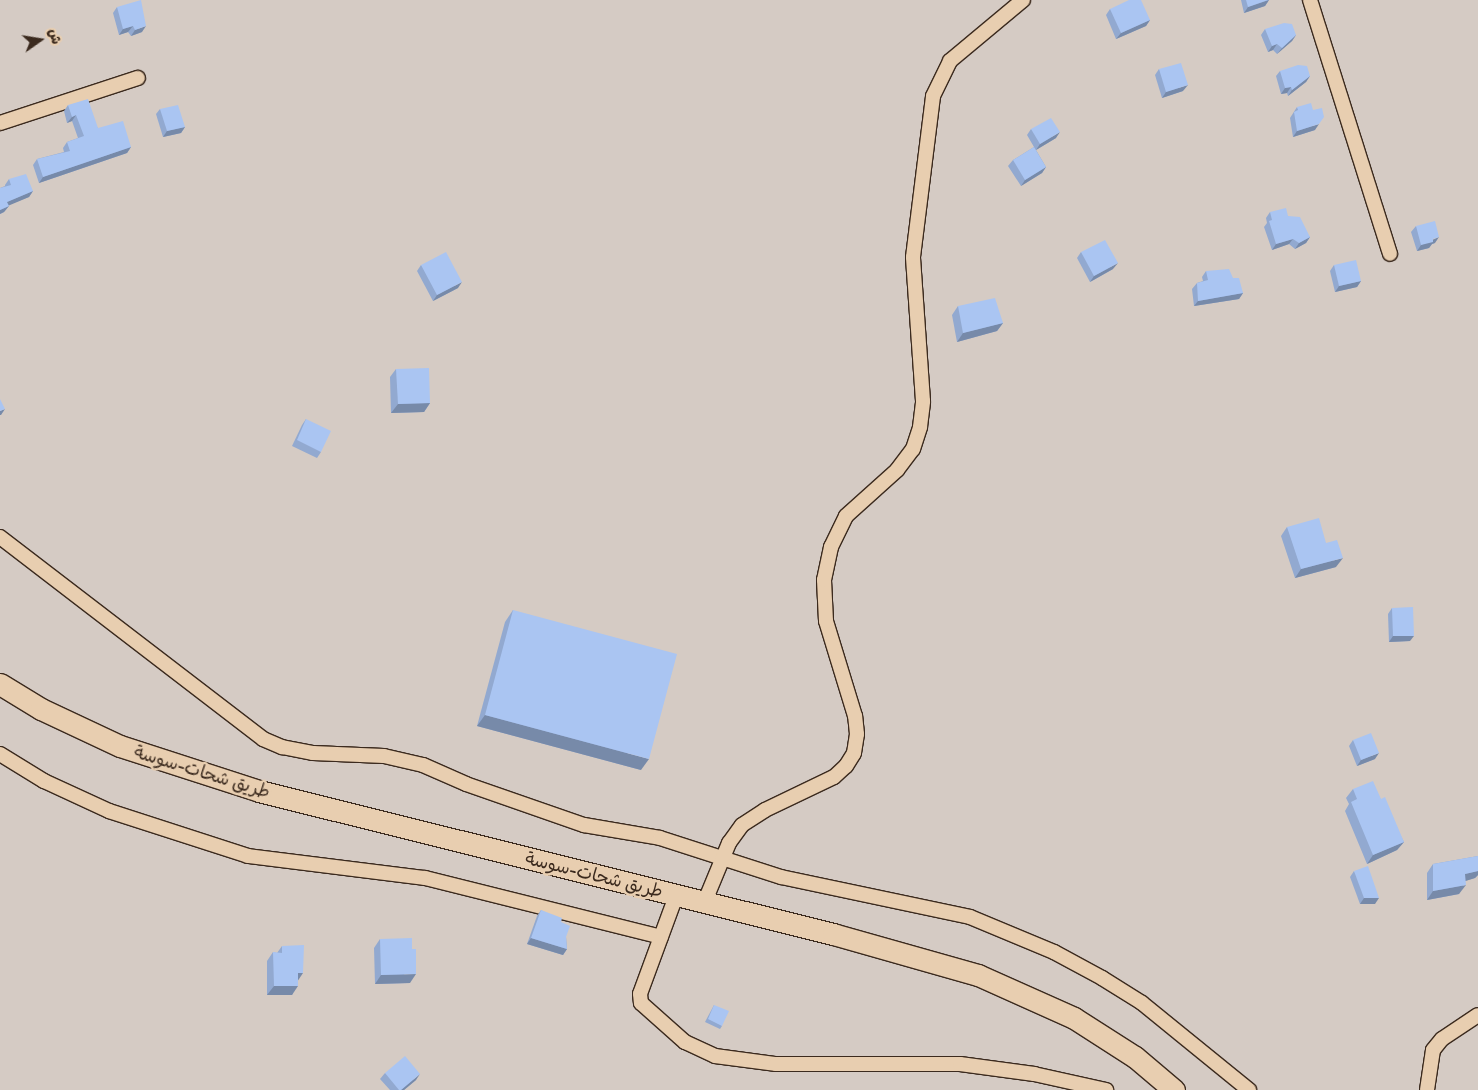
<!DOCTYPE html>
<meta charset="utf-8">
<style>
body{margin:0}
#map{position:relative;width:1478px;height:1090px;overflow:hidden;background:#d5cbc4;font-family:Itim,"Playpen Sans Arabic",sans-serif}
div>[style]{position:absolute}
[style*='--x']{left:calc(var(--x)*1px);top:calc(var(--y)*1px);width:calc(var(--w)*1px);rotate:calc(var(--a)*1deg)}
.roads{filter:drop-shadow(1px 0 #3b2a1e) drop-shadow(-1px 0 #3b2a1e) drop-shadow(0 1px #3b2a1e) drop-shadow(0 -1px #3b2a1e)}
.minor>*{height:14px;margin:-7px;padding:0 7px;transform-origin:7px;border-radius:7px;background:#e8ceb0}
.primary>*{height:21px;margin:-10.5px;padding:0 10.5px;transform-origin:10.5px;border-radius:10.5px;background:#e8ceb0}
.wall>*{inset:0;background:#92a9d0}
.shaded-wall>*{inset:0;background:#778aa9}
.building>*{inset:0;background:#aac5f2}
span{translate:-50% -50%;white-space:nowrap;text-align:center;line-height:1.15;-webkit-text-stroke:5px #e8ceb0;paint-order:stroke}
.street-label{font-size:18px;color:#3b2a1e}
.north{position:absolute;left:15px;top:15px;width:50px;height:50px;-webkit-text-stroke:4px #e8ceb0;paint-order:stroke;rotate:77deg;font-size:14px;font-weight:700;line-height:20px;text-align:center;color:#3b2a1e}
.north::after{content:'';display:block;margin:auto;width:18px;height:22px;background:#3b2a1e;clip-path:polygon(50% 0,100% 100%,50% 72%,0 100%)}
</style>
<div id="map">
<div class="roads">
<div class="minor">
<div style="--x:1310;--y:0;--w:266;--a:72.5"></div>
<div style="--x:0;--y:123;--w:145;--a:-18.1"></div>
<div style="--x:0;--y:537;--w:332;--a:37.5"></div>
<div style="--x:263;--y:739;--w:21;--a:23"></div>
<div style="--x:282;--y:747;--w:32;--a:11"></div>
<div style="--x:313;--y:753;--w:71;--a:2.4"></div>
<div style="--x:384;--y:756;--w:40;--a:13"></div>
<div style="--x:423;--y:765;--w:47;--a:23.8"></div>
<div style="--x:466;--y:784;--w:125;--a:19.2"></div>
<div style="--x:584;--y:825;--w:77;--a:9.7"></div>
<div style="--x:660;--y:838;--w:127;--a:17.9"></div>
<div style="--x:781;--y:877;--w:193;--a:11.9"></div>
<div style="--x:970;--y:917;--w:91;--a:22.6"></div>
<div style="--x:1054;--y:952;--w:55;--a:28.4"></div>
<div style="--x:1102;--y:978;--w:47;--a:32"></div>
<div style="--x:1142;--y:1003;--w:138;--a:39.1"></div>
<div style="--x:0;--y:754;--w:52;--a:31.5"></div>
<div style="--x:44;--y:781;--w:72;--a:24.8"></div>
<div style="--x:109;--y:811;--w:146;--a:17.9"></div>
<div style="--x:248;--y:856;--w:178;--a:7.1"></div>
<div style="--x:425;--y:878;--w:243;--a:14"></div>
<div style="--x:676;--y:896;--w:104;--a:110.2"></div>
<div style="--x:640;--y:994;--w:9;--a:84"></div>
<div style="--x:641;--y:1003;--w:59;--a:41.6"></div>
<div style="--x:685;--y:1042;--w:33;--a:25"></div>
<div style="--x:715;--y:1056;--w:62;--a:7.5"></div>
<div style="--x:776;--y:1064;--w:184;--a:0"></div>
<div style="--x:960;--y:1064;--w:75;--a:7.7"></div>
<div style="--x:1034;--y:1074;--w:74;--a:12.5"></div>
<div style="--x:705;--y:901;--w:63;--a:-67.5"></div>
<div style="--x:729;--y:843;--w:22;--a:-54"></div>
<div style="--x:742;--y:825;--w:27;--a:-33"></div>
<div style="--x:765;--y:810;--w:76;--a:-25.6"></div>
<div style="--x:834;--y:777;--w:16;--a:-43"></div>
<div style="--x:846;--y:766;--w:15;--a:-58"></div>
<div style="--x:854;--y:753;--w:19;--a:-81"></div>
<div style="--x:857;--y:734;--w:18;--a:-96"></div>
<div style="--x:855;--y:716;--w:99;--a:-107"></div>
<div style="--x:826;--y:621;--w:41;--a:-92.8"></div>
<div style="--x:824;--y:580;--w:34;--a:-78"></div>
<div style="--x:831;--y:547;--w:34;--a:-64"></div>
<div style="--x:846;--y:516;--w:69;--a:-42"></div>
<div style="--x:897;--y:470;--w:26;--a:-53"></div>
<div style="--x:913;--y:449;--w:23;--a:-72"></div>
<div style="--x:920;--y:427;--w:26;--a:-83"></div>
<div style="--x:923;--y:401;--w:144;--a:-94"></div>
<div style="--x:913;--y:257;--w:162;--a:-82.9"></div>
<div style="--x:933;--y:96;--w:39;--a:-64"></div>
<div style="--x:950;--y:61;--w:95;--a:-39.9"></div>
<div style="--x:1427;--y:1090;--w:40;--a:-81.5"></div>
<div style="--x:1433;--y:1050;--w:14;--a:-51"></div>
<div style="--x:1442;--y:1039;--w:43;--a:-33.7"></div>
</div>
<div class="primary">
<div style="--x:0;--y:684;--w:48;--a:31.4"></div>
<div style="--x:41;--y:709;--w:87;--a:25.1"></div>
<div style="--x:120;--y:746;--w:146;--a:17.9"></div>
<div style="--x:259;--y:791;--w:592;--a:13.99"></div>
<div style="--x:833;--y:934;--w:151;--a:15.8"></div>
<div style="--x:978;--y:975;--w:105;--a:24.1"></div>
<div style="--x:1074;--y:1018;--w:72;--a:32.6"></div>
<div style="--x:1135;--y:1057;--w:51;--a:40.2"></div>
</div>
</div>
<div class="wall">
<div style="clip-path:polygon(1241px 0,1269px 0,1265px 6px,1244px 13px)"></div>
<div style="clip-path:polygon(117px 7px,142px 32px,131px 36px,128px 32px,119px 35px,113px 13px)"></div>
<div style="clip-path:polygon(1110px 9px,1150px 20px,1146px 26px,1116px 39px,1106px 15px)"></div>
<div style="clip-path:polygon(1265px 29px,1296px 35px,1292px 41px,1277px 54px,1273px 50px,1268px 52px,1261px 35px)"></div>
<div style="clip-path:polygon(1159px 69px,1183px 91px,1162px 98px,1155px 75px)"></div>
<div style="clip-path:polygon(1280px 71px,1310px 76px,1306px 82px,1288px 96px,1287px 93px,1281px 94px,1276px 76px)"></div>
<div style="clip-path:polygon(68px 105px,98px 128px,131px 147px,127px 153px,39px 183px,33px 165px,37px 159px,64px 152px,63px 148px,67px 142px,78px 138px,72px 121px,67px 123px,64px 111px)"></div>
<div style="clip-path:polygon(1297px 107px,1315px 130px,1293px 137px,1290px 118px)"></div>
<div style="clip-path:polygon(160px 109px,185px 127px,181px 133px,163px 137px,156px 114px)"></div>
<div style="clip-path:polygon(1031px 129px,1056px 138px,1036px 150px,1046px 167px,1042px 173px,1021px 186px,1008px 166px,1013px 160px,1034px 147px,1027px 135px)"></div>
<div style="clip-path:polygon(9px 179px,33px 191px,29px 197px,8px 205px,9px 206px,4px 212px,0 214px,0 188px,5px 186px,5px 185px)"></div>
<div style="clip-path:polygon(1270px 212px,1288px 216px,1310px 237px,1306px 243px,1295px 249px,1289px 244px,1272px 250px,1264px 227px,1267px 223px,1266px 218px)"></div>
<div style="clip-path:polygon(1416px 226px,1435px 243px,1432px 244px,1429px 248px,1417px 251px,1411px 232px)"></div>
<div style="clip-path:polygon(1081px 252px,1113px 269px,1090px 282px,1077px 258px)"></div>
<div style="clip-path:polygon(421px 265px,458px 288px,433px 301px,417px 271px)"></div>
<div style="clip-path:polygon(1334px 265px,1361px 281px,1357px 287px,1335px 292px,1330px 271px)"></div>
<div style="clip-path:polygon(1206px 271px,1233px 278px,1243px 293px,1239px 299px,1194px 306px,1192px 289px,1197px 283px,1203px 281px,1202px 277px)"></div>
<div style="clip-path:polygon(958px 306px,1003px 323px,997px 331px,957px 342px,952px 315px)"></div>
<div style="clip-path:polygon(396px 369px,430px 403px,424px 412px,391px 413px,390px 377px)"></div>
<div style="clip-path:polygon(306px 419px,321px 452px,317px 458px,292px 446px,302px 425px)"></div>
<div style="clip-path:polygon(1287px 527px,1326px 543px,1336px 567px,1295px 578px,1281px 536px)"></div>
<div style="clip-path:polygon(1392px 608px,1410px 641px,1389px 642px,1388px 614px)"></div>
<div style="clip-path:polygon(513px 610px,641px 770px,477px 726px,505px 622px)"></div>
<div style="clip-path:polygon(1353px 740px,1375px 759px,1357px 766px,1349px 746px)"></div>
<div style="clip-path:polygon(1353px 789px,1381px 799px,1404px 842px,1397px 850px,1367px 864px,1345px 811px,1349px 804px,1346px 798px)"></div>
<div style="clip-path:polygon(1478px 856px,1478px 875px,1475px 878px,1465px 881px,1459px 894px,1427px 900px,1427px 873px,1433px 864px)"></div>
<div style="clip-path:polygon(1354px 871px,1375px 904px,1360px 904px,1350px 877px)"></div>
<div style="clip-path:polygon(541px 910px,561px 922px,566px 937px,567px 949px,563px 955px,527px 944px,537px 916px)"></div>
<div style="clip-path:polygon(380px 939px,410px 983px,375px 984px,374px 948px)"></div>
<div style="clip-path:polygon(282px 946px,298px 981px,292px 995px,267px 995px,267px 961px,273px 952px,277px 953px)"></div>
<div style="clip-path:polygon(714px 1005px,722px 1026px,720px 1029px,705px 1022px)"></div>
<div style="clip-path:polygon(385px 1073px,416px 1080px,404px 1090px,390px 1090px,380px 1079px)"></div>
</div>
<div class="shaded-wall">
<div style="clip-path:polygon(1269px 0,1265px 6px,1244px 13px,1248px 7px)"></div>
<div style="clip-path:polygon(1150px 20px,1146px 26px,1116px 39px,1121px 33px)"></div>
<div style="clip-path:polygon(133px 26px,128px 32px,119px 35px,123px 29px)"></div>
<div style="clip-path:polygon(146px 26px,142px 32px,131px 36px,135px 30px)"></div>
<div style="clip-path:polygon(1296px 35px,1292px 41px,1277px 54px,1282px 48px)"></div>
<div style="clip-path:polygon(1277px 44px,1273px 50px,1268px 52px,1272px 46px)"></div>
<div style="clip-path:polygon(1310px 76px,1306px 82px,1288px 96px,1292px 90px)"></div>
<div style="clip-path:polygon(1188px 85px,1183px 91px,1162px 98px,1166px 92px)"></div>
<div style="clip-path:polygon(1291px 87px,1287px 93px,1281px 94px,1285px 88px)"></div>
<div style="clip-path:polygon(76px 115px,72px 121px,67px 123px,72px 117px)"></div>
<div style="clip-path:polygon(1319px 124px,1315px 130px,1293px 137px,1297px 131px)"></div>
<div style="clip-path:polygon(185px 127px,181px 133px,163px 137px,167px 131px)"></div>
<div style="clip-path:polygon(1060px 132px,1056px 138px,1036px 150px,1040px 144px)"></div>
<div style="clip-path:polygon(131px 147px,127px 153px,39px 183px,43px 177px)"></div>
<div style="clip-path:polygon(1046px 167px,1042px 173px,1021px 186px,1025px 180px)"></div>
<div style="clip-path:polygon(33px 191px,29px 197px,3px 208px,7px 202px)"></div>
<div style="clip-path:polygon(9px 206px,4px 212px,0 214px,0 210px)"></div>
<div style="clip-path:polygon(1310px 237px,1306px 243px,1295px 249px,1299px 243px)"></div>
<div style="clip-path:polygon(1439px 237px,1435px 243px,1432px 244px,1429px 248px,1417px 251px,1421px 245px)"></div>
<div style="clip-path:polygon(1293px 239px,1289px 244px,1272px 250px,1276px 244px)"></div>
<div style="clip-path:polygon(1118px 263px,1113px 269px,1090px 282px,1094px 276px)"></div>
<div style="clip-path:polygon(1361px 281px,1357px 287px,1335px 292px,1339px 286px)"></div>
<div style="clip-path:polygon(462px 282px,458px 288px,433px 301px,437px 295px)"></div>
<div style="clip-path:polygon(1243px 293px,1239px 299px,1194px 306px,1198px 301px)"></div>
<div style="clip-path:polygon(1003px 323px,997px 331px,957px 342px,963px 333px)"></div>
<div style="clip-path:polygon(430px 403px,424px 412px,391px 413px,398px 404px)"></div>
<div style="clip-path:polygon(5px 409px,1px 415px,0 415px,0 411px)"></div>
<div style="clip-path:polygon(1343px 558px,1336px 567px,1295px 578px,1301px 569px)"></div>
<div style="clip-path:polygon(1393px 636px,1414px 636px,1410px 641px,1389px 642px)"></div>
<div style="clip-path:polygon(485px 715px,649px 759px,641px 770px,477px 726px)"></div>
<div style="clip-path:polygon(1379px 753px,1375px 759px,1357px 766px,1361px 760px)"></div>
<div style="clip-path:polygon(1404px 842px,1397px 850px,1367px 864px,1373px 855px)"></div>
<div style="clip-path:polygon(1478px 871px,1478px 875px,1475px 878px,1459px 883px,1465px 874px)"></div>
<div style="clip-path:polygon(1466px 885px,1459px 894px,1427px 900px,1433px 891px)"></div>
<div style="clip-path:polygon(1364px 898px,1379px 898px,1375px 904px,1360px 904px)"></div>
<div style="clip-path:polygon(531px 938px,567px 949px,563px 955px,527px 944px)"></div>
<div style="clip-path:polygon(298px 973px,303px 973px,297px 982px)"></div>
<div style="clip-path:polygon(416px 974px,410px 983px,375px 984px,381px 975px)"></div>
<div style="clip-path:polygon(274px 986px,298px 986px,292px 995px,267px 995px)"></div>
<div style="clip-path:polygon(420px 1074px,416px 1080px,404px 1090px,401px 1090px)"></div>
</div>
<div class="building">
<div style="clip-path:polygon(141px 0,146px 26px,135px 30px,133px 26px,123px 29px,117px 7px)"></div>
<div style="clip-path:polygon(1129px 0,1141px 0,1150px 20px,1121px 33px,1110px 9px)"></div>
<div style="clip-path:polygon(1246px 0,1268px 0,1248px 7px)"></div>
<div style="clip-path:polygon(1284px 23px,1292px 24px,1296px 35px,1282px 48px,1277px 44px,1272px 46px,1265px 29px)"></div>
<div style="clip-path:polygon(1181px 63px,1188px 85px,1166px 92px,1159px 69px)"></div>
<div style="clip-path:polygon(1298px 65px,1307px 66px,1310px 76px,1292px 90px,1291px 87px,1285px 88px,1280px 71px)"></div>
<div style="clip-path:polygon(88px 99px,98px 128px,123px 121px,131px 147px,43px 177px,37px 159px,70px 151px,67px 142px,84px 136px,76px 115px,72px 117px,68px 105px)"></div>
<div style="clip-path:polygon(1311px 103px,1313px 110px,1322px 108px,1324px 117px,1319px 124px,1297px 131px,1294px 112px,1298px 110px,1297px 107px)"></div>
<div style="clip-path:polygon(178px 105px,185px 127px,167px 131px,160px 109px)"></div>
<div style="clip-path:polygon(1051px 118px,1060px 132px,1040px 144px,1031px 129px)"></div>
<div style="clip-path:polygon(1034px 147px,1046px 167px,1025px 180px,1013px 160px)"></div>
<div style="clip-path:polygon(26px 174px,33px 191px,7px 202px,9px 206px,0 210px,0 188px,11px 185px,9px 179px)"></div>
<div style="clip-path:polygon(1286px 208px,1288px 216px,1300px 217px,1310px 237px,1299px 243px,1293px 239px,1276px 244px,1269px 221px,1272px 220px,1270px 212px)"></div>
<div style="clip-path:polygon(1435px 221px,1439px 237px,1433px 239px,1433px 242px,1421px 245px,1416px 226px)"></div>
<div style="clip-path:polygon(1105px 240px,1118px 263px,1094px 276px,1081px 252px)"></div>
<div style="clip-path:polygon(446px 252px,462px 282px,437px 295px,421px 265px)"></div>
<div style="clip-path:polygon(1356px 260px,1361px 281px,1339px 286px,1334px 265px)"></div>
<div style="clip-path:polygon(1229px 269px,1233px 278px,1239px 278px,1243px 293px,1198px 301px,1197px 283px,1208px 280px,1206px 271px)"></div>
<div style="clip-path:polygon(995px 298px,1003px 323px,963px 333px,958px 306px)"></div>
<div style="clip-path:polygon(429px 368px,430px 403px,398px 404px,396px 369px)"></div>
<div style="clip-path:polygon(0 399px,5px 409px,0 411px)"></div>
<div style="clip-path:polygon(306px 419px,331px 431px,321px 452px,297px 440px)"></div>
<div style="clip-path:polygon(1319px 518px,1326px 543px,1337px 540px,1343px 558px,1301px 569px,1287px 527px)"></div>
<div style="clip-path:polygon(1413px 607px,1414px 636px,1393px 636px,1392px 608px)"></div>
<div style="clip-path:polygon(513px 610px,677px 654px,649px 759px,485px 715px)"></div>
<div style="clip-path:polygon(1371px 733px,1379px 753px,1361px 760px,1353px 740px)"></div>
<div style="clip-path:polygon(1373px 781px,1381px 799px,1385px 797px,1404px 842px,1373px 855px,1351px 802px,1357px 799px,1353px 789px)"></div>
<div style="clip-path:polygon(1478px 856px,1478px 871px,1465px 874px,1466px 885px,1433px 891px,1433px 864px)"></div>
<div style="clip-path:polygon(1368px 866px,1379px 898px,1364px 898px,1354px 871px)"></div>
<div style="clip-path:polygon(541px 910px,562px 918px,561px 922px,570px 926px,566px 937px,567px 949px,531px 938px)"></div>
<div style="clip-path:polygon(412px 938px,412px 949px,416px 949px,416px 974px,381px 975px,380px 939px)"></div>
<div style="clip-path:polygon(304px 945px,303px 973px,298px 973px,298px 986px,274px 986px,273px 952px,282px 953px,282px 946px)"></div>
<div style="clip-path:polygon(714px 1005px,729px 1011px,722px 1026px,708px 1019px)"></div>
<div style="clip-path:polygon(405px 1056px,420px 1074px,401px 1090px,399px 1090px,385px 1073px)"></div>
</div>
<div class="street-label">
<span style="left:202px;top:772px;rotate:17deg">طريق شحات-سوسة</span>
<span style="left:594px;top:875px;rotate:14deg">طريق شحات-سوسة</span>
</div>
<div class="north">ش</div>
</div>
